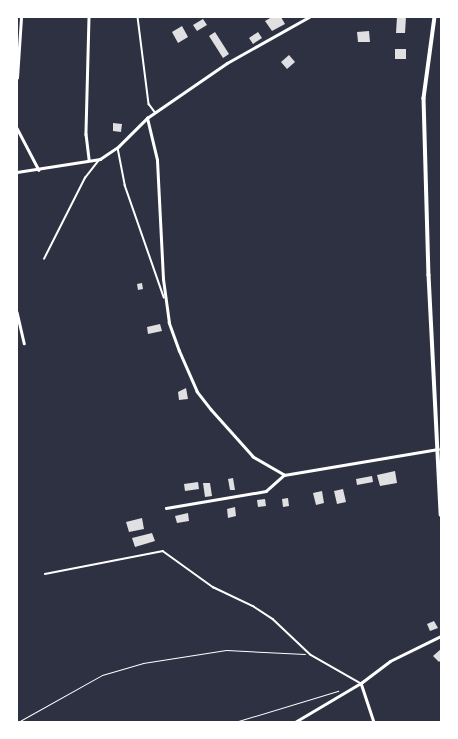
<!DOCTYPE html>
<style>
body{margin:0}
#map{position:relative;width:458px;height:739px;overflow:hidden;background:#2d3142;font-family:Ubuntu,sans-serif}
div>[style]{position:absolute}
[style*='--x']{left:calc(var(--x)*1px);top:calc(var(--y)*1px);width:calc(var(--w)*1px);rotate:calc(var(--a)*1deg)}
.building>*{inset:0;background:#e0e0e3}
.path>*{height:1px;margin:-0.5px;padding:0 0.5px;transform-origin:0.5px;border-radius:0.5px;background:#fff}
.service>*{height:1.5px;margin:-0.75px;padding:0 0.75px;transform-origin:0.75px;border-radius:0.75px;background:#fff}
.minor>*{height:2.5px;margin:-1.25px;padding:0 1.25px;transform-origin:1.25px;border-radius:1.25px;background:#fff}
.tertiary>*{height:3.5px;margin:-1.75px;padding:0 1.75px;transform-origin:1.75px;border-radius:1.75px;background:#fff}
span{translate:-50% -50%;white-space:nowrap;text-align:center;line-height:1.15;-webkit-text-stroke:4px #fff;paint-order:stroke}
.frame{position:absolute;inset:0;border:18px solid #fff;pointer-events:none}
</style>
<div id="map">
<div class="building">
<div style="clip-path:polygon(272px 17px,281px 17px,285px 24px,272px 31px,265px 21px)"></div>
<div style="clip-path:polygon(397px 17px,406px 17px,405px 33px,396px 33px)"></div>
<div style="clip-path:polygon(203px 19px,207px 25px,197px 31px,193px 25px)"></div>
<div style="clip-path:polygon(182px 26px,188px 37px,178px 43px,172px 32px)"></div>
<div style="clip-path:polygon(369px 31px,370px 42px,358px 42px,357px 32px)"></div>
<div style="clip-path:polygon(215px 32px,229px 54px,223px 58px,209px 36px)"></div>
<div style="clip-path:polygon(258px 32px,262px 38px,253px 44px,249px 38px)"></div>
<div style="clip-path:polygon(395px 49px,406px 49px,406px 59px,395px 59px)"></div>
<div style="clip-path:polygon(289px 55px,295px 62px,287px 69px,281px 62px)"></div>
<div style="clip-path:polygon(113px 123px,122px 124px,121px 132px,113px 131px)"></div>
<div style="clip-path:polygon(142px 283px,143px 289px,138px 290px,137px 284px)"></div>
<div style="clip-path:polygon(160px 324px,162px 331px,148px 334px,147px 327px)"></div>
<div style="clip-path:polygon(186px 388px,188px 399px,179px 400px,178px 392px)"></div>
<div style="clip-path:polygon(395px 471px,397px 483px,380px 486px,377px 475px)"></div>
<div style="clip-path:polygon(372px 476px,373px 482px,357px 485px,356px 479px)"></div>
<div style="clip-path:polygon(233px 478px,235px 490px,230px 490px,228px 479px)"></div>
<div style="clip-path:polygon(198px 482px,199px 489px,185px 491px,184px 484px)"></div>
<div style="clip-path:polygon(203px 483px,210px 483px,212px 496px,205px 497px)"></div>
<div style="clip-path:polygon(343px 489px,346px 502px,337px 504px,334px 491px)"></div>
<div style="clip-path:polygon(322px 491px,324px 503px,316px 505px,313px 493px)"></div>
<div style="clip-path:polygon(288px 498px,289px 506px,283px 507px,282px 499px)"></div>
<div style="clip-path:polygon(265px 499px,266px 506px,258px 507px,257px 500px)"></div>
<div style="clip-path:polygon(235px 507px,236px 516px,228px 518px,227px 509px)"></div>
<div style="clip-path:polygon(188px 513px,189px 521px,177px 523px,175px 516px)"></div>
<div style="clip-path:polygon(142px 518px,144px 529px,129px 532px,126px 522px)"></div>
<div style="clip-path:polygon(152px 533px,155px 541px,135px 547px,132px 538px)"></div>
<div style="clip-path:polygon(434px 621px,438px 628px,430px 631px,427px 624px)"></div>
<div style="clip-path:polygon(441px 649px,441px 660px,439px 662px,433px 656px)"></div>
</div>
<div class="path">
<div style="--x:18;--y:722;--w:96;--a:-29.2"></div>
<div style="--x:102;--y:675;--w:43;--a:-16.3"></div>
<div style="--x:143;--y:663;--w:84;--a:-8.9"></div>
<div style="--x:226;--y:650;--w:79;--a:2.9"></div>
<div style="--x:235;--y:722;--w:108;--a:-16.8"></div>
</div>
<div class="service">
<div style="--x:138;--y:17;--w:88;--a:82.8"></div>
<div style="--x:149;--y:104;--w:10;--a:53"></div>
<div style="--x:118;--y:148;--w:38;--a:79"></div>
<div style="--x:125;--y:185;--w:119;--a:70.8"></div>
<div style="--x:44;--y:259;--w:91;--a:-63.2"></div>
<div style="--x:85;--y:178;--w:23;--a:-52"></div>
<div style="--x:45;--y:574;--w:120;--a:-11"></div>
<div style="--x:163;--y:551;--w:62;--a:35.8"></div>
<div style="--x:213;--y:587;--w:44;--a:25.4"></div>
<div style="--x:253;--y:606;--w:24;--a:33"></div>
<div style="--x:273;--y:619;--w:52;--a:43.5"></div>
<div style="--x:311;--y:655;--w:56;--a:29.7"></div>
</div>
<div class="minor">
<div style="--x:89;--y:17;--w:117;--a:91.5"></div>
<div style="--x:86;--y:134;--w:26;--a:83"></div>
<div style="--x:17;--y:78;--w:61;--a:-86.2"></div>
<div style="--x:17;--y:128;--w:47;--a:62.4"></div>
<div style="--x:17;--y:172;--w:84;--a:-8.9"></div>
<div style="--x:100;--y:159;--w:22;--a:-34"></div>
<div style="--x:118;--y:147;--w:41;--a:-45"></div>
<div style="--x:17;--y:312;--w:32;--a:77"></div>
<div style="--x:284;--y:475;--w:36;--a:-150"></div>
<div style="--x:253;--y:457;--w:63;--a:-131.8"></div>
<div style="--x:211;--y:410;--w:23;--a:-128"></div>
<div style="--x:197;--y:392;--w:45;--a:-113.7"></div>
<div style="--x:179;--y:351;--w:30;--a:-110"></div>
<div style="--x:169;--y:323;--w:44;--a:-97.8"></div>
<div style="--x:163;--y:279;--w:119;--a:-92.9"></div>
<div style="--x:157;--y:160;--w:43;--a:-103.4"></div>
<div style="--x:147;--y:118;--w:97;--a:-34.5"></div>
<div style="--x:227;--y:63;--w:94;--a:-29.3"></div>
<div style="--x:166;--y:508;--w:101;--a:-9.6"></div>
<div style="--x:266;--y:491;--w:24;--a:-42"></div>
<div style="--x:284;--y:475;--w:156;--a:-9.6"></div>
<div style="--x:361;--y:683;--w:41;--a:71.6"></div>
<div style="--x:295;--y:722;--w:77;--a:-30.6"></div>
<div style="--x:361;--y:683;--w:36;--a:-37"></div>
<div style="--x:390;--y:661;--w:57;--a:-26.1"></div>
</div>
<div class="tertiary">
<div style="--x:435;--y:17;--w:82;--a:97.7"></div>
<div style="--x:424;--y:98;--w:177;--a:88.4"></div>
<div style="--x:429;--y:275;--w:240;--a:87.1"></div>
</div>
<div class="frame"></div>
</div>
